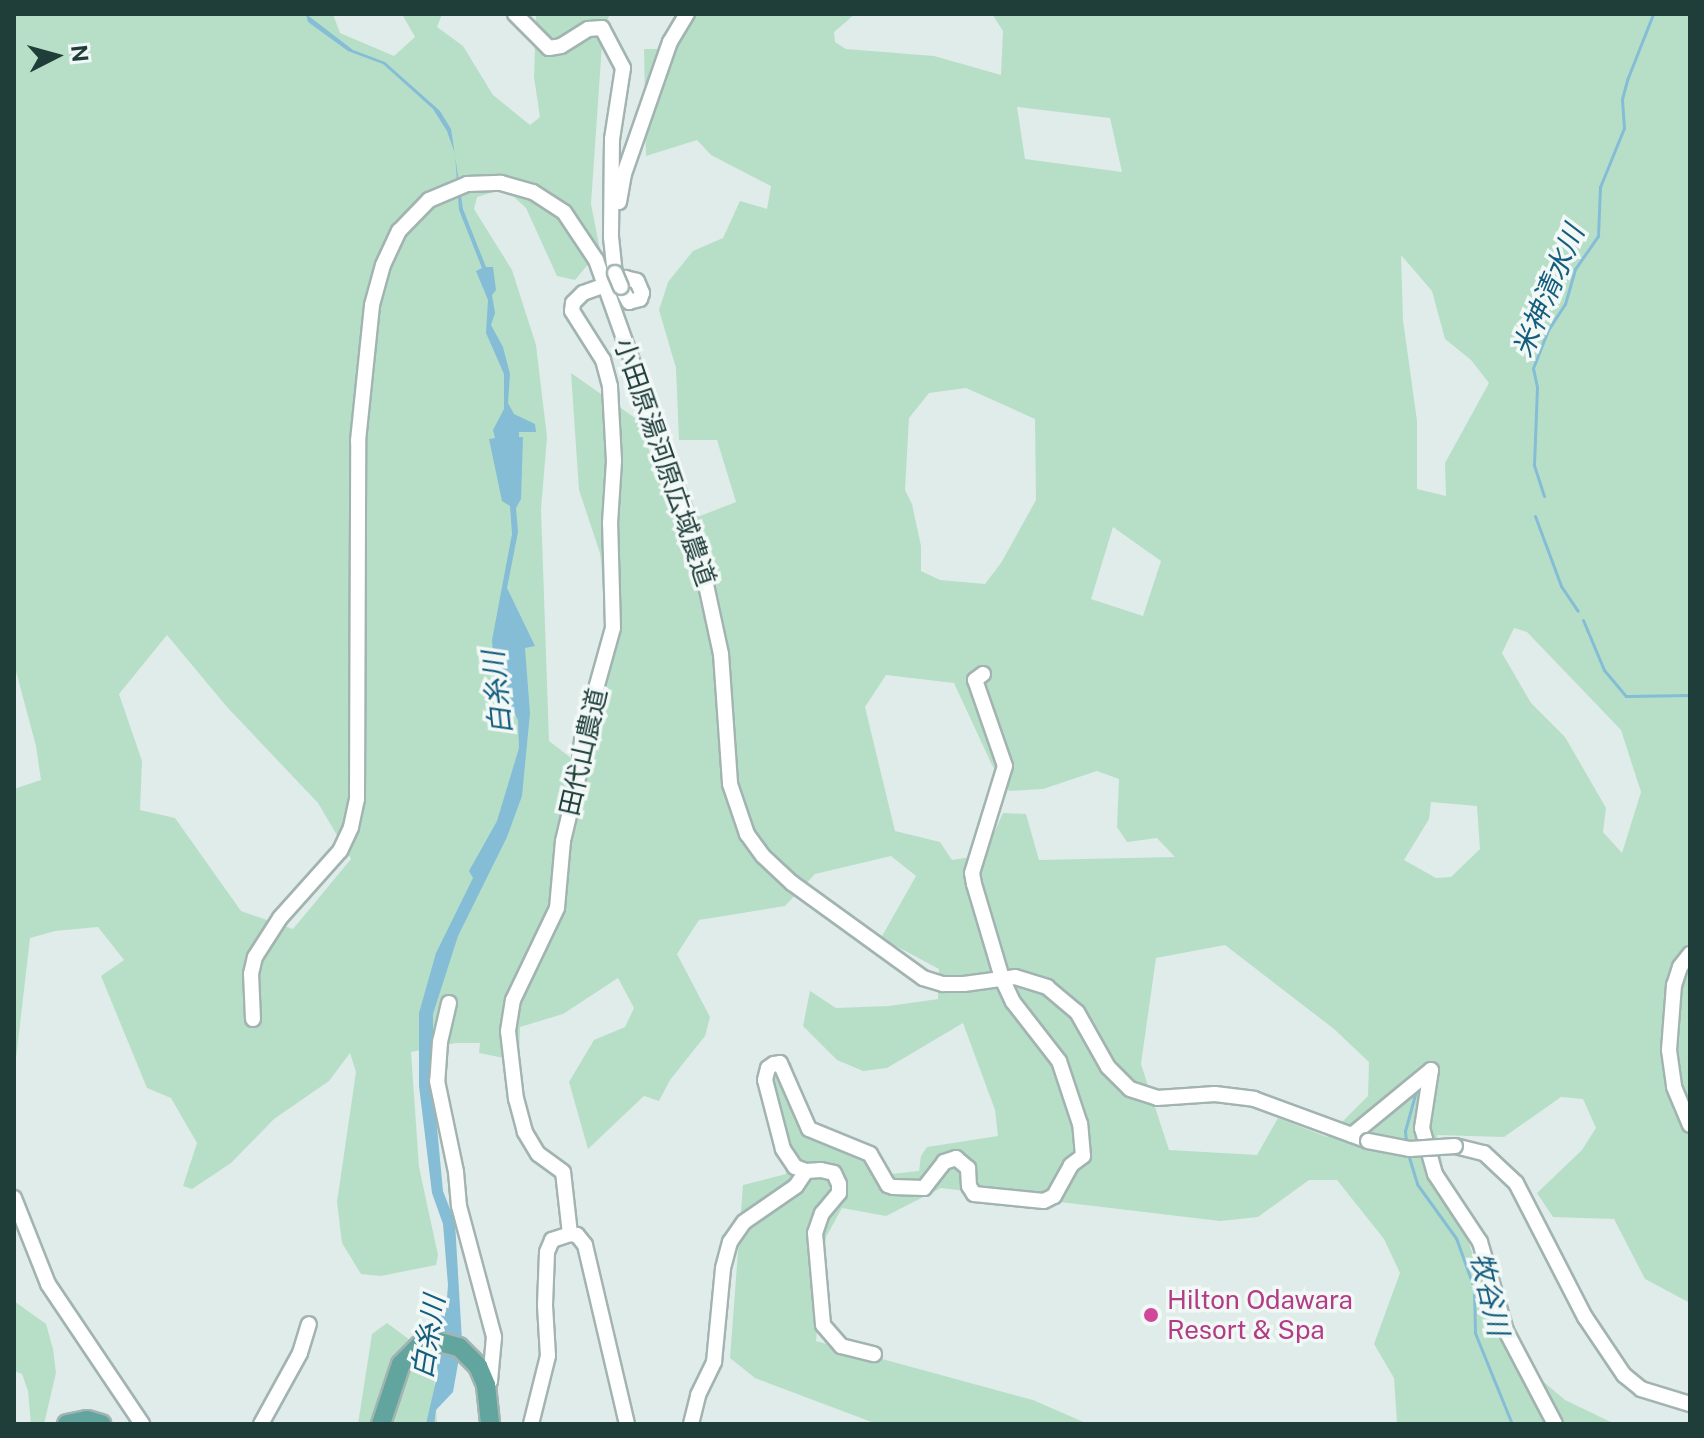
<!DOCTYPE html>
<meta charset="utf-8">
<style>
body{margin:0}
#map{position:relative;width:1704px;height:1438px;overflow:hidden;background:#e0ece9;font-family:"Public Sans","Noto Sans JP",sans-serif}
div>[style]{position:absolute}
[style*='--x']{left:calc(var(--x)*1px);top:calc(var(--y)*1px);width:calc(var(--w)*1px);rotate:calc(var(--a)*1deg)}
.green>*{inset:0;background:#b7dfc8}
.water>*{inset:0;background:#84bdd5}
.stream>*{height:3px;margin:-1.5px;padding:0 1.5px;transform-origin:1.5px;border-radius:1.5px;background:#84bdd5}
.roads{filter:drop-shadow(2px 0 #a2b4b1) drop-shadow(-2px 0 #a2b4b1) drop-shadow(0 2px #a2b4b1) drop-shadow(0 -2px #a2b4b1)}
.minor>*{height:14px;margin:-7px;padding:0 7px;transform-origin:7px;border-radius:7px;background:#fff}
.major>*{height:18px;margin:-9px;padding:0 9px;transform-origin:9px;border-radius:9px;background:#61a59e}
.bridges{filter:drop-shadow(2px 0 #a2b4b1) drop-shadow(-2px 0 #a2b4b1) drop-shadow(0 2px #a2b4b1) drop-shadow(0 -2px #a2b4b1)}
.minor-bridge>*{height:14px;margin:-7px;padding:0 7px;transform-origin:7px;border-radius:7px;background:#fff}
.dots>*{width:22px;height:22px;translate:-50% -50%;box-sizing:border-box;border:4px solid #f1f8f6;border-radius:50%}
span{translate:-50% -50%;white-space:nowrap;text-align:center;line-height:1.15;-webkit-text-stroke:7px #f1f8f6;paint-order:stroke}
.street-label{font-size:26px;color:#1f3e3a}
.hotel-label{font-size:26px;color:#b23c85}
.left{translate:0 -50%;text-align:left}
.water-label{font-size:28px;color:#155d7e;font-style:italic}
.frame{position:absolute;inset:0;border:16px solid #1f3e3a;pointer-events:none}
.north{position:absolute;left:16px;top:16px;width:80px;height:80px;-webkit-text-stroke:6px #f1f8f6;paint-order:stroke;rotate:84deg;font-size:22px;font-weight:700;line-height:32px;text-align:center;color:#1f3e3a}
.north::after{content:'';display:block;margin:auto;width:28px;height:36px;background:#1f3e3a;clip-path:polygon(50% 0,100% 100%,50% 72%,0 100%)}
</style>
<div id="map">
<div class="green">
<div style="clip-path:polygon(evenodd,14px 14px,333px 14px,340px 33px,394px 56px,415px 37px,402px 14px,442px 14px,437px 27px,463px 46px,493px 95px,530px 125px,540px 117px,534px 77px,536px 14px,610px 14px,603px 30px,591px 204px,600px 250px,575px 280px,557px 276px,526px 208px,514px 197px,497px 191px,477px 197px,474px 209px,512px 270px,536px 345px,547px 437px,541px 509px,549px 741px,588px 771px,610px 644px,600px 553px,579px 490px,571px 373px,638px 420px,677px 525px,736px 502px,717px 440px,679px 440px,676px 368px,659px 310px,668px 282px,693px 251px,723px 238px,740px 201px,767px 209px,771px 186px,711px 155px,697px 140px,646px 156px,644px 49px,676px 49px,691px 14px,855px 14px,834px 32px,835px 42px,846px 49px,934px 56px,1001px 75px,1003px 31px,992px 14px,1690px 14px,1690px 1303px,1645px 1279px,1614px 1219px,1553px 1217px,1537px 1193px,1582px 1150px,1596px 1128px,1583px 1099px,1561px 1097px,1504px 1137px,1437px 1135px,1444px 1173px,1507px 1351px,1565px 1400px,1615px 1424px,1397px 1424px,1394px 1378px,1374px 1344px,1400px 1273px,1384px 1239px,1337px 1180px,1309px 1180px,1258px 1217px,1220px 1221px,941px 1188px,886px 1216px,842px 1208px,826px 1237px,816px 1341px,1033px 1400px,1088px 1424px,877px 1424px,755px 1378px,730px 1358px,743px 1185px,786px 1174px,773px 1079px,791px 1062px,815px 1140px,891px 1174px,919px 1171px,921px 1156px,927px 1147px,998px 1136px,995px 1110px,963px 1023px,887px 1068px,863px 1071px,837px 1060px,803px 1026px,810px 991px,836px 1008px,889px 1006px,938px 999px,939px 969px,881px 938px,916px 876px,891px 856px,815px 874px,785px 906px,699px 920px,677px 954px,710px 1017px,705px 1036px,670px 1080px,659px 1101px,644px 1096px,588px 1149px,569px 1082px,594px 1040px,625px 1027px,634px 1008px,618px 978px,563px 1014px,520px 1027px,519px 1061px,479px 1053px,480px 1043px,455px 1043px,411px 1052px,419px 1167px,438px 1255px,436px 1265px,381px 1276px,361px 1274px,342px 1243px,337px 1202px,356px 1072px,350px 1053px,329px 1081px,274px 1119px,231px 1163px,192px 1189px,183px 1186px,197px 1143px,171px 1098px,147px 1088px,101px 976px,124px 960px,98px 927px,55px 931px,30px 938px,14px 1076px,14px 789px,41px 780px,36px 746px,14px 664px,14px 14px,1017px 107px,1110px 118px,1122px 172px,1025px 159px,1017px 107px,14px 14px,1401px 255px,1432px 291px,1445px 339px,1471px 360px,1489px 383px,1445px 463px,1446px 496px,1417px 489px,1417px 421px,1403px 320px,1401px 255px,14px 14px,966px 388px,1035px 419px,1036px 500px,1001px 563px,985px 584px,940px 580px,921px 571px,921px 546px,912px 504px,905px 490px,909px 418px,929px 393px,966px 388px,14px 14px,1113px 527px,1161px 561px,1143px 616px,1091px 599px,1113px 527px,14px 14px,1514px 628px,1527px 632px,1621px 730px,1641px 792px,1622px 853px,1603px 832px,1606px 808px,1565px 737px,1531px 703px,1502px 653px,1514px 628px,14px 14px,167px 635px,227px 707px,318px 803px,351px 859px,293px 929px,241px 911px,175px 818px,140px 810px,142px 761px,119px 694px,167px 635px,14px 14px,886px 675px,954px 683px,992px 765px,1009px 791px,1043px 789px,1097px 771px,1119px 779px,1117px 827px,1127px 842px,1157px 838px,1175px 857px,1039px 860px,1026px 814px,1003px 813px,984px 855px,952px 860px,940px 842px,895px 831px,865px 707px,886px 675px,14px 14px,1431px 802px,1477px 806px,1480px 849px,1451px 877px,1436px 878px,1404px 860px,1429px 819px,1431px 802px,14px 14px,1225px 945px,1334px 1029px,1369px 1062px,1368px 1096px,1327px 1137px,1278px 1118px,1257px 1155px,1169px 1150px,1141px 1064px,1156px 958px,1225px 945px)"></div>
<div style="clip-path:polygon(14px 1301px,46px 1324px,53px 1349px,56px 1373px,44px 1424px,31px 1424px,28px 1391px,22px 1374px,14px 1371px)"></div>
<div style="clip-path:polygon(387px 1323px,433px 1357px,437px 1424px,358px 1424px,372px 1334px)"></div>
</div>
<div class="water">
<div style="clip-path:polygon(306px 14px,353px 50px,385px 62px,440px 111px,451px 129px,463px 209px,486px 267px,493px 267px,496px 290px,492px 295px,495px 313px,491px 325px,503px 347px,510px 374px,508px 403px,514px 414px,535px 424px,536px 432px,519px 432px,519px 437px,523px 437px,521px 499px,516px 508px,518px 532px,507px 588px,535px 646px,525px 648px,530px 713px,522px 796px,507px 837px,458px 936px,433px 1014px,433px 1085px,443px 1191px,455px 1222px,462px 1341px,453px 1392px,436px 1410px,434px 1424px,426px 1424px,438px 1372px,431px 1338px,435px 1320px,446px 1312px,448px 1285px,443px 1224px,432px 1193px,419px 1086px,419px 1013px,436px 953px,473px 878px,469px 871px,497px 821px,519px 748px,518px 720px,510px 706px,499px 653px,493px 653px,492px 640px,512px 534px,510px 506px,502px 501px,489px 439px,495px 438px,493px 430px,504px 409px,504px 374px,486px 333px,488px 300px,476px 271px,482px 268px,459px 210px,455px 154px,447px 131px,433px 109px,383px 64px,348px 51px,308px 22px)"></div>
</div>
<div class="stream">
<div style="--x:1544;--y:496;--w:33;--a:-108"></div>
<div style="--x:1534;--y:465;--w:78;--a:-87.8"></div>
<div style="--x:1537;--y:387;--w:19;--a:-102"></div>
<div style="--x:1533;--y:368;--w:41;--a:-68.5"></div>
<div style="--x:1548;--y:330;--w:31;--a:-57"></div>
<div style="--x:1565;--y:304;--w:36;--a:-74"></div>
<div style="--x:1575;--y:269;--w:40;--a:-55.1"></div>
<div style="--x:1598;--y:236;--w:49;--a:-87.7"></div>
<div style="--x:1600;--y:187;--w:64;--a:-67.9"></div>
<div style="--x:1624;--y:128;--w:29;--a:-94"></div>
<div style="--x:1622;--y:99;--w:20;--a:-75"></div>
<div style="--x:1627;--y:80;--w:71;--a:-68.5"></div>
<div style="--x:1535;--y:516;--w:75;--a:69.6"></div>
<div style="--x:1561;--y:586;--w:30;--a:56"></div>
<div style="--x:1583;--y:620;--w:54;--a:67.2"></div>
<div style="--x:1604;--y:670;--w:34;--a:50"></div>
<div style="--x:1626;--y:696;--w:64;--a:-0.9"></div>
<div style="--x:1406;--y:1142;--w:11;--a:-95"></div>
<div style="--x:1405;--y:1131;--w:41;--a:-74.6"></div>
<div style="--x:1408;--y:1154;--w:31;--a:73"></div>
<div style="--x:1417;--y:1184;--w:67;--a:54.2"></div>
<div style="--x:1456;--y:1238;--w:53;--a:70.2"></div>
<div style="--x:1474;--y:1288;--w:45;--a:88.7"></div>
<div style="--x:1475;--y:1333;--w:98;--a:67.9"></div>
</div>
<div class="roads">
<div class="minor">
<div style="--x:515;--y:14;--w:48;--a:45"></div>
<div style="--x:549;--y:48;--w:12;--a:-9"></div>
<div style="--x:561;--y:46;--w:32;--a:-32"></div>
<div style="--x:588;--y:29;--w:14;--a:-4"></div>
<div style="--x:602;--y:28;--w:45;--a:62.3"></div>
<div style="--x:623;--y:68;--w:72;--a:98.8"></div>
<div style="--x:612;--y:139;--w:98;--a:90.6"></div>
<div style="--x:611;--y:237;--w:36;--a:84"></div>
<div style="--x:619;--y:202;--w:28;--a:-80"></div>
<div style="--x:624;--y:174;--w:140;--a:-70.8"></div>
<div style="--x:670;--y:42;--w:33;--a:-59"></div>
<div style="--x:1690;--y:954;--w:16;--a:128"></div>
<div style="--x:1680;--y:967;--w:19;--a:108"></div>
<div style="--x:1674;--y:985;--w:65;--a:94.4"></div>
<div style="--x:1669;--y:1050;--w:37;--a:82"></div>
<div style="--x:1674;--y:1087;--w:41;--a:67.2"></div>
<div style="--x:449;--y:1003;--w:40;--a:103"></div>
<div style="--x:440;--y:1042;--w:39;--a:94"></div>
<div style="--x:437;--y:1081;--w:93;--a:78.2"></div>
<div style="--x:456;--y:1172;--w:34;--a:85"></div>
<div style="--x:459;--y:1206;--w:136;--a:75"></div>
<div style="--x:494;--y:1337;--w:44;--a:95.2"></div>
<div style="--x:490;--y:1381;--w:6;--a:135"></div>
<div style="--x:253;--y:1019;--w:45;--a:-92.5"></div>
<div style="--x:251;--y:974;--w:17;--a:-77"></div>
<div style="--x:255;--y:957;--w:46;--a:-57.3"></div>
<div style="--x:280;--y:918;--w:90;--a:-48.2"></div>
<div style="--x:340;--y:851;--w:26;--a:-65"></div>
<div style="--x:351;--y:827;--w:29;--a:-78"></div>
<div style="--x:357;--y:799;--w:358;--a:-89.8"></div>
<div style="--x:358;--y:441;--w:137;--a:-84.1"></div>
<div style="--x:372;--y:305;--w:41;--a:-74.6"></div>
<div style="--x:383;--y:265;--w:38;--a:-65"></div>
<div style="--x:399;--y:231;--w:43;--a:-45.9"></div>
<div style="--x:429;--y:200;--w:41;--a:-22.8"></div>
<div style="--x:467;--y:184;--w:34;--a:-2"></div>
<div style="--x:501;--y:183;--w:33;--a:16"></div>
<div style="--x:533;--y:192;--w:37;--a:33"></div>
<div style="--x:564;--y:212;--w:58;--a:56.3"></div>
<div style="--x:596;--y:260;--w:300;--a:70.4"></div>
<div style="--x:697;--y:543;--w:114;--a:77.8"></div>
<div style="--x:721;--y:654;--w:130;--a:86"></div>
<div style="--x:730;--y:784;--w:53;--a:71.2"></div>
<div style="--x:747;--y:834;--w:27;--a:54"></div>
<div style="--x:763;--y:856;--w:40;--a:43"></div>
<div style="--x:792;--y:883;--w:162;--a:35.9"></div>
<div style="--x:923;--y:978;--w:21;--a:17"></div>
<div style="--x:943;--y:984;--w:21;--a:0"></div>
<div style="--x:964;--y:984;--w:51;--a:-7.8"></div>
<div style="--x:1015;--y:977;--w:34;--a:17"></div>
<div style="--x:1047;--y:987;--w:39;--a:40"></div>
<div style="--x:1077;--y:1012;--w:63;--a:60.6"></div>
<div style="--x:1108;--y:1067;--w:31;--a:45"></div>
<div style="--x:1130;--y:1089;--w:28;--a:18"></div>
<div style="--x:1157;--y:1098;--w:58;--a:-3.9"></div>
<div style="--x:1215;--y:1094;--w:39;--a:7"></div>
<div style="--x:1254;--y:1099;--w:121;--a:20.2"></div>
<div style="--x:1431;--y:1070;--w:59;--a:98.8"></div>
<div style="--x:1422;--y:1128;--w:48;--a:74.2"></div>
<div style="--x:1435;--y:1174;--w:82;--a:56.5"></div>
<div style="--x:1480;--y:1242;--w:93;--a:73.7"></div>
<div style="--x:1506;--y:1331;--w:105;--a:62.2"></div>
<div style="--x:1352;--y:1135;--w:102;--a:-39.4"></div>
<div style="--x:1455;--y:1146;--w:30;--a:14"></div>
<div style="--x:1484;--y:1153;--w:44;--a:43.2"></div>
<div style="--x:1516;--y:1183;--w:151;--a:62.8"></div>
<div style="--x:1585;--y:1317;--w:70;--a:56.1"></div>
<div style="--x:1624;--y:1375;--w:22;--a:39"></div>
<div style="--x:1641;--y:1389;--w:51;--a:17"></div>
<div style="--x:806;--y:1171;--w:12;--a:-160"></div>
<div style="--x:795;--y:1167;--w:22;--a:-124"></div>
<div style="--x:783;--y:1149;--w:71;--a:-104.6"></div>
<div style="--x:765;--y:1080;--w:12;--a:-76"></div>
<div style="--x:768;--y:1068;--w:7;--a:-34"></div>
<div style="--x:774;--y:1064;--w:6;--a:-9"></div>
<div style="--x:780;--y:1063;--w:72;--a:66.3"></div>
<div style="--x:809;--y:1129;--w:66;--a:22.3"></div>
<div style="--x:870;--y:1154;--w:36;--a:60"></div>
<div style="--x:888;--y:1185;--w:5;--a:22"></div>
<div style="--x:893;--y:1187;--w:31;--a:2"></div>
<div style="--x:924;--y:1188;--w:33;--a:-52"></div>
<div style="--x:944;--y:1162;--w:13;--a:-18"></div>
<div style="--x:956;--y:1158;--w:16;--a:40"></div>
<div style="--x:968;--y:1168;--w:18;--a:87"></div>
<div style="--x:969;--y:1186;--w:9;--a:58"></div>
<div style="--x:974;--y:1194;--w:70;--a:5.7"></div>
<div style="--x:1044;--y:1201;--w:11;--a:-27"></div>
<div style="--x:1054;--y:1196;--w:35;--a:-61"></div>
<div style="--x:1071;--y:1165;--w:15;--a:-37"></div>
<div style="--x:1083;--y:1156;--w:32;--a:-95"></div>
<div style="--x:1080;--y:1124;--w:66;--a:-108.4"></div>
<div style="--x:1059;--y:1061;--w:75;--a:-127.9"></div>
<div style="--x:1013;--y:1002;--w:26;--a:-115"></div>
<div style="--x:1002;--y:978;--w:98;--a:-106.6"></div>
<div style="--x:974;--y:884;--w:11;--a:-100"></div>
<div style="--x:972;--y:873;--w:112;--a:-72.9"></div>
<div style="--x:1005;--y:766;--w:91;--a:-109.2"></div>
<div style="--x:975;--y:680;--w:10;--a:-37"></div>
<div style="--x:14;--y:1198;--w:92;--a:68.4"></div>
<div style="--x:48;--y:1284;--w:169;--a:56.1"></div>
<div style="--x:570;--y:1234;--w:62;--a:-96.4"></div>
<div style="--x:563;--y:1172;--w:31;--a:-144"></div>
<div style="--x:538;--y:1154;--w:26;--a:-121"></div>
<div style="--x:525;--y:1132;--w:34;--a:-105"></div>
<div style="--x:516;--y:1099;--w:68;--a:-96.7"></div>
<div style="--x:508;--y:1031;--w:31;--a:-81"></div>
<div style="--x:513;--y:1000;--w:102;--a:-64.4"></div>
<div style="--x:557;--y:908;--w:67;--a:-84.9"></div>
<div style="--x:563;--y:841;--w:69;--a:-76.6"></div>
<div style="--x:579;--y:774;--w:35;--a:-85"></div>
<div style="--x:582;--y:739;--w:115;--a:-74.4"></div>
<div style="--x:613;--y:628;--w:105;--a:-91.6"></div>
<div style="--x:610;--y:523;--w:62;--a:-86.3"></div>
<div style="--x:614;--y:461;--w:75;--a:-93.1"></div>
<div style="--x:610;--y:386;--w:27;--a:-105"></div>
<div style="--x:603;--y:360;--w:58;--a:-122.3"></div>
<div style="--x:572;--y:311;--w:8;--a:-83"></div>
<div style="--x:573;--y:303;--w:14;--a:-45"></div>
<div style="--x:583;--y:293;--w:45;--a:-19.7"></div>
<div style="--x:625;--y:278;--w:12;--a:14"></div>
<div style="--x:637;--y:281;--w:13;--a:67"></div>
<div style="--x:642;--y:293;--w:6;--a:108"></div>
<div style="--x:640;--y:299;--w:11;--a:165"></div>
<div style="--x:629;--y:302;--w:17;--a:-118"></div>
<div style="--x:261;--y:1424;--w:81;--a:-61.2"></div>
<div style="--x:300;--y:1353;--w:30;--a:-73"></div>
<div style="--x:531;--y:1424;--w:70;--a:-76"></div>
<div style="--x:548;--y:1356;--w:51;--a:-93.4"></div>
<div style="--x:545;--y:1305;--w:53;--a:-87.8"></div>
<div style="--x:547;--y:1252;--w:13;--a:-67"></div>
<div style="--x:552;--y:1240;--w:19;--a:-18"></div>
<div style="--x:570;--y:1234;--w:7;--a:8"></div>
<div style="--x:577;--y:1235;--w:13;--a:51"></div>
<div style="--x:585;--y:1245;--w:184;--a:76.8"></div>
<div style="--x:691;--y:1424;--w:30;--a:-76"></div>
<div style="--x:698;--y:1395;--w:37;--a:-64"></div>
<div style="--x:714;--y:1362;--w:94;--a:-84.5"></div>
<div style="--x:723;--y:1268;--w:27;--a:-75"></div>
<div style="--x:730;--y:1242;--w:24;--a:-55"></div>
<div style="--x:744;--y:1222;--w:63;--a:-34.7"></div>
<div style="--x:796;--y:1186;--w:18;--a:-56"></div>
<div style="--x:806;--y:1171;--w:15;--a:-4"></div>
<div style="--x:821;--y:1170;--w:13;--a:13"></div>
<div style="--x:834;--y:1173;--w:12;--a:66"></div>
<div style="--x:839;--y:1184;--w:9;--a:90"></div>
<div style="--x:839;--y:1193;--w:26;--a:130"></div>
<div style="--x:822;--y:1213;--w:21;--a:109"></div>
<div style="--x:815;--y:1233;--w:92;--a:85"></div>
<div style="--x:823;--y:1325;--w:28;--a:49"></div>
<div style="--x:841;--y:1346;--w:34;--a:14"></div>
</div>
<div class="major">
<div style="--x:67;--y:1424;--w:20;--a:-11"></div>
<div style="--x:87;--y:1420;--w:15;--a:16"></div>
<div style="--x:381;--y:1424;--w:63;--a:-71.6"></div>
<div style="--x:401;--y:1364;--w:25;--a:-45"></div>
<div style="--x:419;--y:1346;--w:18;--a:-16"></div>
<div style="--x:436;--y:1341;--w:24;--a:15"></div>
<div style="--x:459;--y:1347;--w:27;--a:45"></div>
<div style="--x:478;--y:1366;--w:21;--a:67"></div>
<div style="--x:486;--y:1385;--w:39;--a:84"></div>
</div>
</div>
<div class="bridges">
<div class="minor-bridge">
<div style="--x:615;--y:273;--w:15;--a:67"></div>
<div style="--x:1368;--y:1141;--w:43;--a:10.8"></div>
<div style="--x:1410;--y:1149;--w:45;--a:-3.8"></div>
</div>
</div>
<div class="dots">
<div style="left:1151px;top:1315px;background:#d1479c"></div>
</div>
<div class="street-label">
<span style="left:665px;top:462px;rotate:71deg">小田原湯河原広域農道</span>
<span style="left:583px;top:752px;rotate:-77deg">田代山農道</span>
</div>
<div class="hotel-label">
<span class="left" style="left:1167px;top:1315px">Hilton Odawara<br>Resort &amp; Spa</span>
</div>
<div class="water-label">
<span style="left:1548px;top:291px;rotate:-67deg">米神清水川</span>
<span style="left:497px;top:693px;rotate:-96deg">白糸川</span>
<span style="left:1490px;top:1294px;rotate:77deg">牧谷川</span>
<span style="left:428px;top:1337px;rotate:-81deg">白糸川</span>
</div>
<div class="frame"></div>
<div class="north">N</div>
</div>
